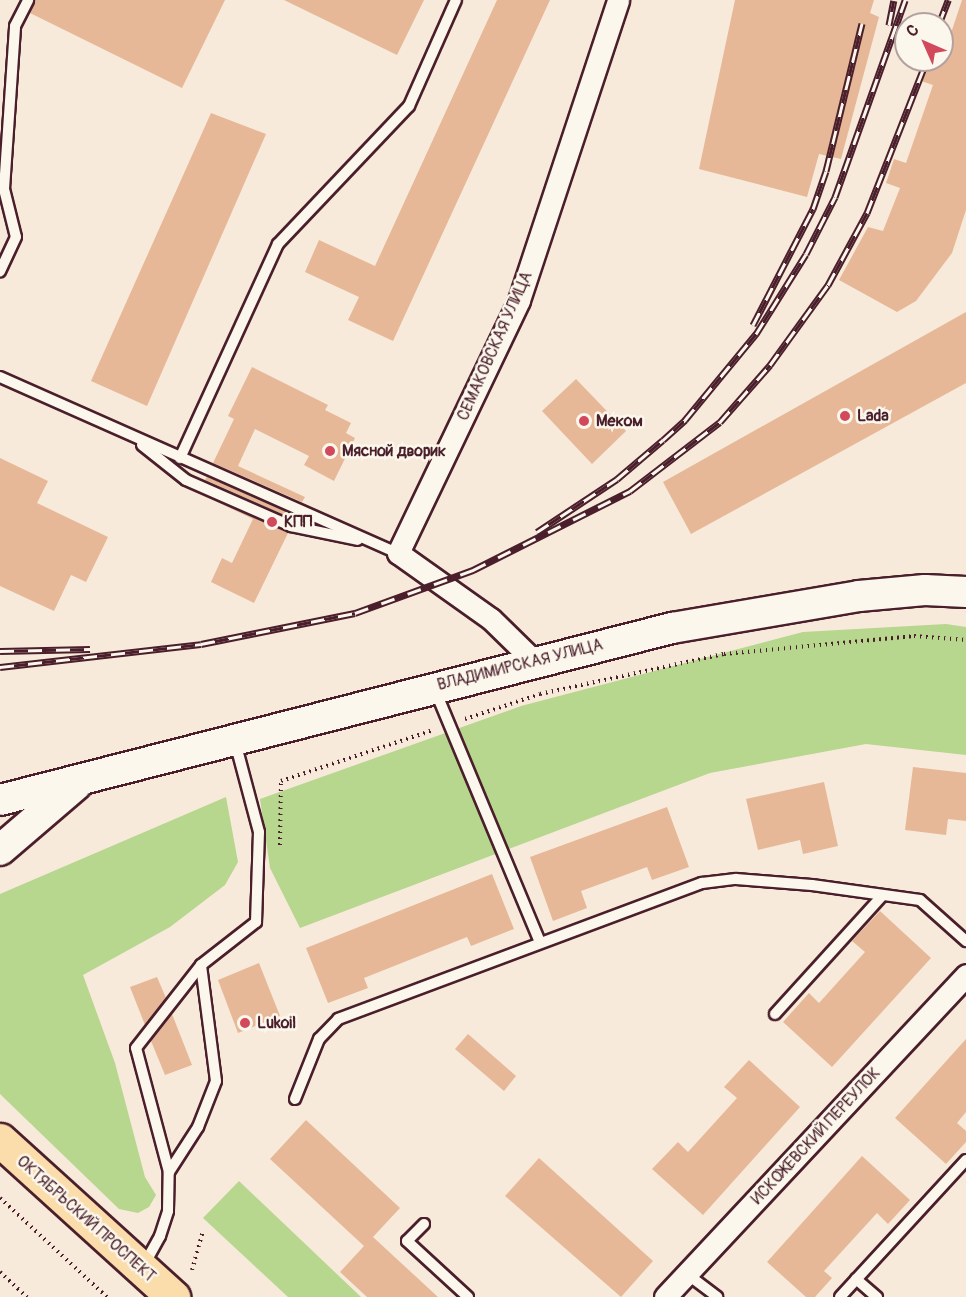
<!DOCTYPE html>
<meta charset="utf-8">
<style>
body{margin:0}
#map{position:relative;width:966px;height:1297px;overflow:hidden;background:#f7eadb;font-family:Pangolin,sans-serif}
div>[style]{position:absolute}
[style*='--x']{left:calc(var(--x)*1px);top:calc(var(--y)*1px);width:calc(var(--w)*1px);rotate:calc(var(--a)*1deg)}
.green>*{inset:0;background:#b7d68e}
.building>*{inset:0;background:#e7b897}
.path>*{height:4px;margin-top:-2px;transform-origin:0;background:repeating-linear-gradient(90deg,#4a1f2b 0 1.5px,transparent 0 6px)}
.roads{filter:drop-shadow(2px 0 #4a1f2b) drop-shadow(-2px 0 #4a1f2b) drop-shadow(0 2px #4a1f2b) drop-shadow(0 -2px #4a1f2b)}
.lane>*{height:10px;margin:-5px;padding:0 5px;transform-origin:5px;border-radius:5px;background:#fbf7ec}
.street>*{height:21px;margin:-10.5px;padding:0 10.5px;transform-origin:10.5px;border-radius:10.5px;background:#fbf7ec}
.secondary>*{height:30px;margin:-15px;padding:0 15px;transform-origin:15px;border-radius:15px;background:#fbf7ec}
.primary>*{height:33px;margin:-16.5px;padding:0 16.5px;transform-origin:16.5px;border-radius:16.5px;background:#faddab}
.rail>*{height:7px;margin-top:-3.5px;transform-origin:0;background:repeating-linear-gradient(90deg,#fbf7ec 0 14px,#4a1f2b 0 28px);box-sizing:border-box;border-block:2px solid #4a1f2b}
.dots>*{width:16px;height:16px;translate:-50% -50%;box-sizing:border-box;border:3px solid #fbf7ec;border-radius:50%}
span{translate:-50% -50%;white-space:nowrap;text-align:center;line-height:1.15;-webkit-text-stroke:5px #fbf7ec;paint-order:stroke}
.street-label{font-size:16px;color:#4a1f2b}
.poi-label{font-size:16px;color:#4a1f2b;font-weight:700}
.left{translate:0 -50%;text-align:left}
.north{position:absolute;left:894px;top:12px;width:60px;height:60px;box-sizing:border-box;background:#fbf7ec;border:2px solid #b4a19f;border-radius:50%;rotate:315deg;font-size:16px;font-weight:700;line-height:24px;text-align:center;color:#4a1f2b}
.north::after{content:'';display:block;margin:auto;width:21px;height:27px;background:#d1495b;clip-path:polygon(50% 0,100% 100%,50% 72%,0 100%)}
</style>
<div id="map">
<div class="green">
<div style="clip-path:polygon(946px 624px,966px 627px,966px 755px,866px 744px,710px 773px,300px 928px,270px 868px,260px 799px,521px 706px,803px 632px)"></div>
<div style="clip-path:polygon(226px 797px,238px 862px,225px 885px,170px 927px,83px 975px,115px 1063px,145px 1177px,156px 1195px,149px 1207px,138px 1213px,119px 1209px,0 1094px,0 894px)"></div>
<div style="clip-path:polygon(239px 1181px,361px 1297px,288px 1297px,203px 1218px)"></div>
</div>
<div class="building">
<div style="clip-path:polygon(35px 0,225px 0,182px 88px,30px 13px)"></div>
<div style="clip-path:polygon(284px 0,424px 0,397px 55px)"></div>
<div style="clip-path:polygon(497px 0,550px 0,393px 341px,348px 320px,359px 297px,305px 272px,319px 240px,375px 266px)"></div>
<div style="clip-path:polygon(735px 0,874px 0,870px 13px,879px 17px,841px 159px,819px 154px,807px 197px,699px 169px)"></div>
<div style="clip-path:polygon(962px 0,966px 0,966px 210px,952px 253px,916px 301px,897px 312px,839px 280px,868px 227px,883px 231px,900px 188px,886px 183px,894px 159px,906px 163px,933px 85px,921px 81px,928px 60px,942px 60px)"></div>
<div style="clip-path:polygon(211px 113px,266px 134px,147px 406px,91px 381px)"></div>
<div style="clip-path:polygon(966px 312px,966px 383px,691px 534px,663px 482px)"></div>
<div style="clip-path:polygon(252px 367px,328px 405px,325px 410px,351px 423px,346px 433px,355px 438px,334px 481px,304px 465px,309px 456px,255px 429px,238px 466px,305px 497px,302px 502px,213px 463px,234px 419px,228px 416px)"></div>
<div style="clip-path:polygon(576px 379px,626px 431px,592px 464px,542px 411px)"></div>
<div style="clip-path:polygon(0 458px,48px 481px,37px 503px,108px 537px,86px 582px,71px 575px,54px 611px,0 586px)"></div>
<div style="clip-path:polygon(207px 477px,296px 516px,293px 519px,205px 480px)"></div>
<div style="clip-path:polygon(213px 500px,288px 533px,254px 603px,211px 582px,222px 558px,232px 563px,253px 519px)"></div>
<div style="clip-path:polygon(913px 767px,966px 773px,966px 821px,948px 819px,946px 835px,905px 830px)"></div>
<div style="clip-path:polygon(824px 782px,838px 846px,803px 854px,800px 840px,758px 850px,746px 799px)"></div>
<div style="clip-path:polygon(667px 807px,689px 867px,652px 880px,647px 867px,581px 891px,587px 908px,553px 921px,530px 857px)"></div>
<div style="clip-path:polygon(492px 874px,514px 929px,471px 946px,467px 937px,364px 978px,368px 988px,328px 1003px,306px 948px)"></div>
<div style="clip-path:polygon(880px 911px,931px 958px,832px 1067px,783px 1022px,809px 993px,819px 1003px,865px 952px,852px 941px)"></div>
<div style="clip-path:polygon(259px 963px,280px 1016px,238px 1033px,218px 980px)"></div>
<div style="clip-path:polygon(157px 977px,166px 998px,145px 1025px,130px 987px)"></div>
<div style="clip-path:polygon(172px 1014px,192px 1065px,165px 1075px,151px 1041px)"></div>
<div style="clip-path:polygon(468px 1034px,516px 1076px,504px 1091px,455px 1049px)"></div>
<div style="clip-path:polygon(966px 1039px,966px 1112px,957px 1123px,966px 1131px,966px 1142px,946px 1164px,895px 1118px)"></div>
<div style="clip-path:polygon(749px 1060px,800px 1107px,703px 1215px,652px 1169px,678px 1142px,688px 1152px,737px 1098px,724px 1087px)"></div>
<div style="clip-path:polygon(306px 1120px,400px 1208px,373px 1237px,438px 1297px,367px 1297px,340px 1272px,364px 1246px,270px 1159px)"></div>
<div style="clip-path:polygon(862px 1156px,910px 1200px,888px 1224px,877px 1213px,824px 1271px,832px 1278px,815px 1297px,806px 1297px,767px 1262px)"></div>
<div style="clip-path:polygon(539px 1158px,653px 1261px,621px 1297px,505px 1196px)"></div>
</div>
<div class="path">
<div style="--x:465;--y:719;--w:79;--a:-18.4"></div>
<div style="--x:540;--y:694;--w:188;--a:-12.3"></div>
<div style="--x:724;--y:654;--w:191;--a:-5.4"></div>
<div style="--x:914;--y:636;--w:52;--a:4.4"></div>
<div style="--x:280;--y:845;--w:64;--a:-89.1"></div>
<div style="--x:281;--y:781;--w:160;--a:-18.5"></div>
<div style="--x:0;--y:1198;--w:146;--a:42.8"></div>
<div style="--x:192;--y:1270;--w:41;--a:-74.2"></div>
<div style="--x:0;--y:1272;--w:37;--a:43"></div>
</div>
<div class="roads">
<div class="lane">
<div style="--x:0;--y:187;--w:4;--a:27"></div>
<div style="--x:4;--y:189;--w:49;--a:76"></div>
<div style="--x:16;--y:237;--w:38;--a:115"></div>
<div style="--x:4;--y:189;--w:163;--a:-86.1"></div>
<div style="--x:15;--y:26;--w:29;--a:-63"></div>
<div style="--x:0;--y:377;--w:435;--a:23.9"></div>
<div style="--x:142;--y:445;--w:56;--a:38.5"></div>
<div style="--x:186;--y:480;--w:115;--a:23.7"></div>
<div style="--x:291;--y:526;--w:68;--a:11.8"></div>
<div style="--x:180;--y:458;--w:235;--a:-65.4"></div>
<div style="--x:278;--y:244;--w:190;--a:-46.5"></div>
<div style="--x:409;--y:106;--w:116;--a:-66.1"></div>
<div style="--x:435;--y:690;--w:273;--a:67.4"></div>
<div style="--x:775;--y:1014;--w:159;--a:-47.8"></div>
<div style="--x:295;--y:1099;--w:65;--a:-68.2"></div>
<div style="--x:319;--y:1039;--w:28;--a:-46"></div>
<div style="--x:338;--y:1019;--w:389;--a:-20.5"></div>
<div style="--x:702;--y:883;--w:34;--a:-7"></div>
<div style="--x:736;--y:879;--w:76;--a:4.5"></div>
<div style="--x:812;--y:885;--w:109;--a:7.9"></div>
<div style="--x:920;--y:900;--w:62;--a:41.7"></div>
<div style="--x:169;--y:1172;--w:54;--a:-57.2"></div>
<div style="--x:198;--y:1127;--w:49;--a:-68.6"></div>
<div style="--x:216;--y:1081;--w:117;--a:-97.4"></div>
<div style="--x:424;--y:1224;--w:24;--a:135"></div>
<div style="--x:407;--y:1241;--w:83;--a:42.6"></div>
<div style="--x:144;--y:1265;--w:33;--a:-61"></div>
<div style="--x:160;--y:1236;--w:26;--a:-72"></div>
<div style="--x:168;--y:1211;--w:39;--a:-89"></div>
<div style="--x:169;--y:1172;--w:128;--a:-104.9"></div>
<div style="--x:136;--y:1048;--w:105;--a:-51.9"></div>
<div style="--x:201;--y:965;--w:70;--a:-38"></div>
<div style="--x:256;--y:922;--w:90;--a:-88.1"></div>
<div style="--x:259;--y:832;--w:93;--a:-104.9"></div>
<div style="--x:687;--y:1274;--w:38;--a:37"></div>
<div style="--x:856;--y:1279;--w:28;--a:41"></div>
<div style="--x:840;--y:1297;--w:186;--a:-47.4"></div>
</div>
<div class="street">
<div style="--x:534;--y:661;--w:60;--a:-135.7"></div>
<div style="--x:491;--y:619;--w:114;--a:-144.6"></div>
<div style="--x:398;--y:553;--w:280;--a:-64.4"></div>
<div style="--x:519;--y:300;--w:316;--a:-71.7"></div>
<div style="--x:665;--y:1297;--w:441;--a:-46.9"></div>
</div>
<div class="secondary">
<div style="--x:0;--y:800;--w:694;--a:-14.36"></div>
<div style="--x:672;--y:628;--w:190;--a:-9.7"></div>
<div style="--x:859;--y:596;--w:66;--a:-5.2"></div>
<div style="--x:925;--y:590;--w:41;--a:2.8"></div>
<div style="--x:0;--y:850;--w:101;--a:-40.6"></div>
</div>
<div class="primary">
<div style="--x:0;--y:1140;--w:234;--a:42.2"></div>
</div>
</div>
<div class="rail">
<div style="--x:939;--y:24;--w:26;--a:-69"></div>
<div style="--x:889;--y:25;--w:25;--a:-79"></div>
<div style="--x:753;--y:325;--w:131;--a:-62.7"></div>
<div style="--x:813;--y:209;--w:40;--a:-71.1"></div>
<div style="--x:826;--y:171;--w:152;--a:-76.3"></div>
<div style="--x:537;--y:532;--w:96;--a:-33.5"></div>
<div style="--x:617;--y:479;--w:60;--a:-40.3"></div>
<div style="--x:663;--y:440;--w:30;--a:-42"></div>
<div style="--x:685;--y:420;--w:112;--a:-50.5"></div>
<div style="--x:756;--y:334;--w:94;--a:-58"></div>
<div style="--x:806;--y:254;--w:64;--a:-63"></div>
<div style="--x:835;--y:197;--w:209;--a:-70.4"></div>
<div style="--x:0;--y:651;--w:90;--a:-1.3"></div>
<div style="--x:0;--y:667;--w:202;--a:-6.5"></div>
<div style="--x:201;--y:644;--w:157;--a:-11.4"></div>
<div style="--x:355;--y:613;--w:126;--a:-20"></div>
<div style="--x:473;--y:570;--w:176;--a:-26.7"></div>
<div style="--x:630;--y:491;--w:113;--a:-37.5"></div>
<div style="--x:720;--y:422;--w:76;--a:-48.7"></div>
<div style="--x:770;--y:365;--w:99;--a:-54.1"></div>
<div style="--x:828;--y:285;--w:82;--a:-61.6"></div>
<div style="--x:867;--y:213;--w:164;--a:-68.6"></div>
</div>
<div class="dots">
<div style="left:845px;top:416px;background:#d1495b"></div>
<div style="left:584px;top:421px;background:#d1495b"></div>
<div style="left:330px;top:451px;background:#d1495b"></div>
<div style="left:272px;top:522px;background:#d1495b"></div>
<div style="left:245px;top:1023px;background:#d1495b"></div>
</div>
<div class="street-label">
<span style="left:495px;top:346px;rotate:-66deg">СЕМАКОВСКАЯ УЛИЦА</span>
<span style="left:520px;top:665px;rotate:-14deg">ВЛАДИМИРСКАЯ УЛИЦА</span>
<span style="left:816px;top:1136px;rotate:-47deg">ИСКОЖЕВСКИЙ ПЕРЕУЛОК</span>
<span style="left:86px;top:1219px;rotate:42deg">ОКТЯБРЬСКИЙ ПРОСПЕКТ</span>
</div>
<div class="poi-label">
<span class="left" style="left:857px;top:416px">Lada</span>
<span class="left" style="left:596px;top:421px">Меком</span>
<span class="left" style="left:342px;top:451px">Мясной дворик</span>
<span class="left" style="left:284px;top:522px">КПП</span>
<span class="left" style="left:257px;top:1023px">Lukoil</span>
</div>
<div class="north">С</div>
</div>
